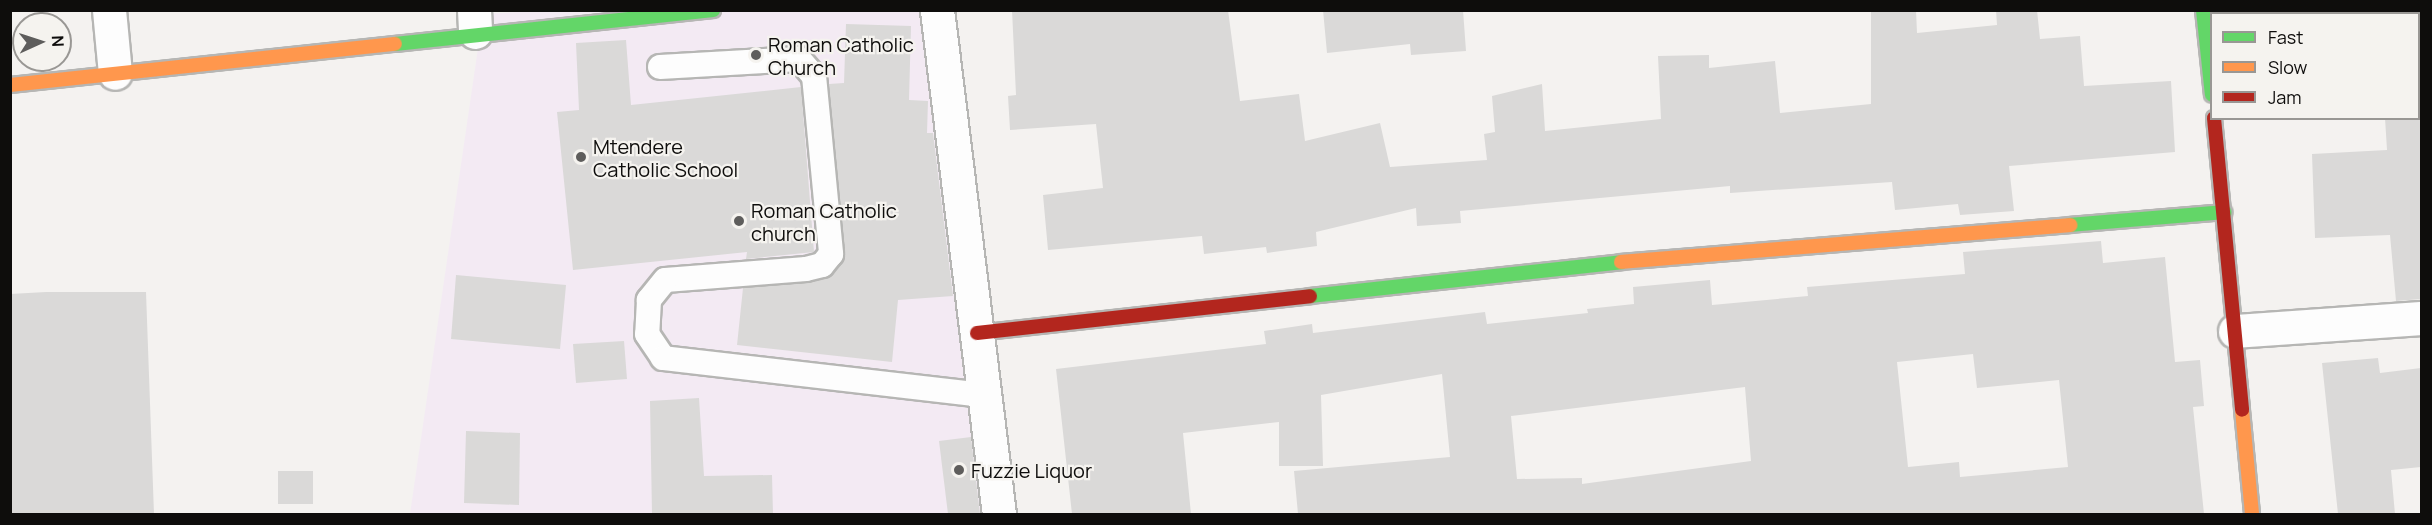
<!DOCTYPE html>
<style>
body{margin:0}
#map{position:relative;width:2432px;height:525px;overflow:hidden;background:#f4f2f0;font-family:Manrope,sans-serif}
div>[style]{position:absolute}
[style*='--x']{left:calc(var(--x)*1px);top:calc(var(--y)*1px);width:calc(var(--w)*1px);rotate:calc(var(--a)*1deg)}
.commercial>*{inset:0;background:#f3eaf3}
.building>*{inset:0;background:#dad9d8}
.roads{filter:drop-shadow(2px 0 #b6b6b4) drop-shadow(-2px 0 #b6b6b4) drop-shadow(0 2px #b6b6b4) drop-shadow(0 -2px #b6b6b4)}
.lane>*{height:24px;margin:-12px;padding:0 12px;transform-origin:12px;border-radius:12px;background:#fdfdfd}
.street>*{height:33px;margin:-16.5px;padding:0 16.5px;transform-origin:16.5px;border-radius:16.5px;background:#fdfdfd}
.fast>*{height:14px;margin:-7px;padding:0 7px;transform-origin:7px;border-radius:7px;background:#63d668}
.slow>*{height:14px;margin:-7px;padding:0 7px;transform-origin:7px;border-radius:7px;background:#ff974d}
.jam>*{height:14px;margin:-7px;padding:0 7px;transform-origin:7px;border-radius:7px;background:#b3261e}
.dots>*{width:16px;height:16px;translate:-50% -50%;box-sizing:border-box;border:3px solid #f5f3ef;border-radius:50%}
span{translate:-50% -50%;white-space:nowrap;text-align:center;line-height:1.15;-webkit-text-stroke:4.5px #f5f3ef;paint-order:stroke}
.poi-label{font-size:20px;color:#0e0d0c}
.left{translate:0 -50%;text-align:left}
.frame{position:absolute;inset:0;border:12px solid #0e0d0c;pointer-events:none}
.legend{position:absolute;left:2210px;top:12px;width:210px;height:108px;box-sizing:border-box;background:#f5f3ef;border:2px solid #999794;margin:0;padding:8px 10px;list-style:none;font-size:18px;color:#0e0d0c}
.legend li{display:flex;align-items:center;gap:12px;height:30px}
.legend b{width:30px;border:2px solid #999794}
.north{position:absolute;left:12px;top:12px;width:60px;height:60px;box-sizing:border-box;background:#f5f3ef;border:2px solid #999794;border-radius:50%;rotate:87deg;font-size:16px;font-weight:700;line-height:24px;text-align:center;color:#0e0d0c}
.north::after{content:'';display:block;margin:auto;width:21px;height:27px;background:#5e5d5c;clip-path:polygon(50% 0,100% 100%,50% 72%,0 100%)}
</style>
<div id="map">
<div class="commercial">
<div style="clip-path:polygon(553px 10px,954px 11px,1017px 514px,410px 514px,483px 14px)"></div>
</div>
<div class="building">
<div style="clip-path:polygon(1012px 10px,1228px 10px,1240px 101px,1299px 94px,1305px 141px,1380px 123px,1390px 167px,1487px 160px,1484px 134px,1495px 132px,1492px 96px,1542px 84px,1545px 131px,1661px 119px,1658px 56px,1709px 55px,1709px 68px,1775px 61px,1780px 113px,1871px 104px,1871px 10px,1916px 10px,1917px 33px,1997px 25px,1996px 10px,2037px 10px,2040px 39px,2080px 36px,2084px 86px,2171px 81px,2175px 152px,2009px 166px,2014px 211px,1960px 215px,1958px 204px,1895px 210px,1892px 182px,1730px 193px,1730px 186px,1460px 211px,1461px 223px,1417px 226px,1416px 208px,1316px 232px,1317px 246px,1267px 253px,1266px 247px,1204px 254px,1202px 236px,1048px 250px,1043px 195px,1103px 188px,1096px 124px,1010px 130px,1008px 96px,1016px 95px)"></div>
<div style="clip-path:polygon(1323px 10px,1463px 10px,1466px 51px,1411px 55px,1410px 44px,1327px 53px)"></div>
<div style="clip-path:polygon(846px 24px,911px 26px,909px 100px,928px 101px,927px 133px,933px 133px,953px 296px,898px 300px,892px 362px,737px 345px,743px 288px,825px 279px,842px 262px,829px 84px,844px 83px)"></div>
<div style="clip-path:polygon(626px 40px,631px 105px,801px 87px,814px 252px,746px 259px,747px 252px,573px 270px,557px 112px,579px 110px,576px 43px)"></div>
<div style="clip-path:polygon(2385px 118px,2421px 118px,2421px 299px,2396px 301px,2390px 235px,2315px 238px,2312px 154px,2387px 150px)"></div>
<div style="clip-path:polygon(evenodd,2101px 241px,2103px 263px,2165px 257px,2175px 362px,2200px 360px,2204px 406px,2193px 407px,2204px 514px,1298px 514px,1294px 471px,1450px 457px,1442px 374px,1321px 395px,1323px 466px,1279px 466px,1279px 422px,1183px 433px,1191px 514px,1072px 514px,1056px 369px,1266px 344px,1264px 331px,1312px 324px,1313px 333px,1485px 312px,1487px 324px,1588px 313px,1587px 309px,1634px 304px,1633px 287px,1710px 280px,1712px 305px,1808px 296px,1807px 287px,1965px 274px,1963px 252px,2101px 241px,1973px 354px,1977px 388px,2059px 380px,2068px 467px,1960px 477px,1959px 462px,1908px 467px,1897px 362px,1973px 354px,2101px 241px,1745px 387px,1751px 461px,1582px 484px,1582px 478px,1517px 479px,1511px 416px,1745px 387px)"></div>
<div style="clip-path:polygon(456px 275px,566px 285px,560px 349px,451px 339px)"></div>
<div style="clip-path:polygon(46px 292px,146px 292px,154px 514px,10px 514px,10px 294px)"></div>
<div style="clip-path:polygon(624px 341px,627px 379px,576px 383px,573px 344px)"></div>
<div style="clip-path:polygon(2378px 358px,2380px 373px,2421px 368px,2421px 467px,2391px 470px,2395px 514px,2338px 514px,2322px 363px)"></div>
<div style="clip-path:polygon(699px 398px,704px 476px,772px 475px,773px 514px,652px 514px,650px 401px)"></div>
<div style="clip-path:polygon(466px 431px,520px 433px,519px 505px,464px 503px)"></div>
<div style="clip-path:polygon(971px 437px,980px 514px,948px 514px,939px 441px)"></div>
<div style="clip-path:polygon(278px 471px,313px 471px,313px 504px,278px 504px)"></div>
</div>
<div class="roads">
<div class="lane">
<div style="--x:660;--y:67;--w:139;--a:-3.3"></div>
<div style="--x:799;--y:59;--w:23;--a:49"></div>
<div style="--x:814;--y:76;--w:179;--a:84.5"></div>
<div style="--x:831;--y:254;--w:14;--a:129"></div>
<div style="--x:822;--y:265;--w:16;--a:166"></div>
<div style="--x:806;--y:269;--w:141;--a:175.5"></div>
<div style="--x:665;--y:280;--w:26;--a:129"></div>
<div style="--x:649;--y:300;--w:34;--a:93"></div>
<div style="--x:647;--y:334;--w:29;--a:56"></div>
<div style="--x:663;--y:358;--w:323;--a:6.6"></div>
</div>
<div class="street">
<div style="--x:109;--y:10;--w:63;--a:84.6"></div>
<div style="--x:474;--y:10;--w:22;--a:87"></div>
<div style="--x:937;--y:10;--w:508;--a:82.99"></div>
<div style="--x:2235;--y:331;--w:187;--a:-4"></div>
</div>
<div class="fast">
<div style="--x:2203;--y:10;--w:85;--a:84"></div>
<div style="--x:395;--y:44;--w:320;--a:-6.1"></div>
<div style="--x:2070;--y:225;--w:155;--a:-4.8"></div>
<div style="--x:1310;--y:296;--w:313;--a:-6.2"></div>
</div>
<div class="slow">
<div style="--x:10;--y:85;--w:387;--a:-6.1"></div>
<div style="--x:1621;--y:262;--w:451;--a:-4.7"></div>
<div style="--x:2242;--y:410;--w:104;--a:84.5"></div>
</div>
<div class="jam">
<div style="--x:2214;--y:118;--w:293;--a:84.5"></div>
<div style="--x:977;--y:333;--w:335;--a:-6.3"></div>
</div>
</div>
<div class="dots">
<div style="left:756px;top:55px;background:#5e5d5c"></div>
<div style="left:581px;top:157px;background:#5e5d5c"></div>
<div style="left:739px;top:221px;background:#5e5d5c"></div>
<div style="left:959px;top:470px;background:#5e5d5c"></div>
</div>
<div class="poi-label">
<span class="left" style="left:768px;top:56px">Roman Catholic<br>Church</span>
<span class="left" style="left:593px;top:158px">Mtendere<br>Catholic School</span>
<span class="left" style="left:751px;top:222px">Roman Catholic<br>church</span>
<span class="left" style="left:971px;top:470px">Fuzzie Liquor</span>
</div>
<div class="frame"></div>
<ul class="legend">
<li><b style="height:8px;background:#63d668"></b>Fast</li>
<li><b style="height:8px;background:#ff974d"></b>Slow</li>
<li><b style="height:8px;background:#b3261e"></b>Jam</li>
</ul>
<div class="north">N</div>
</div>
